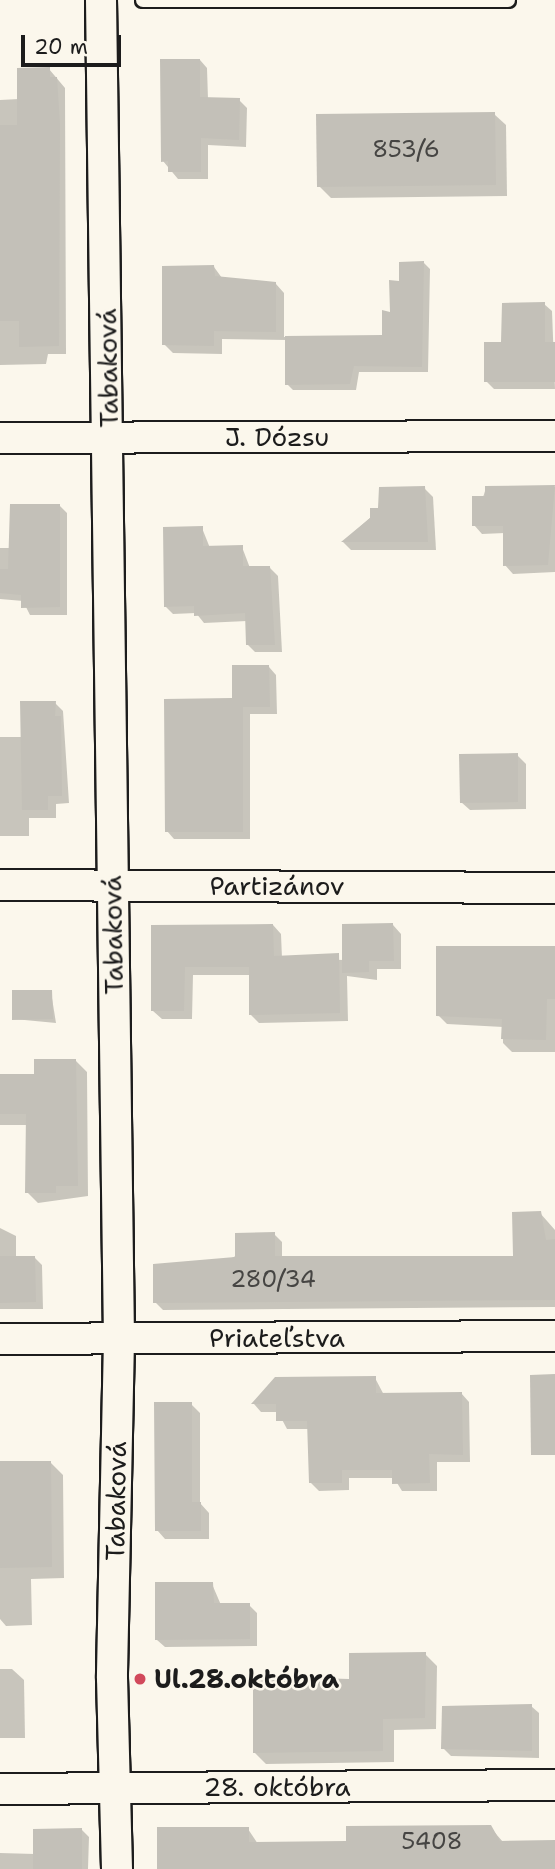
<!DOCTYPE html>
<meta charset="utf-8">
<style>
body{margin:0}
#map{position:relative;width:555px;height:1869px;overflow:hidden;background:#fbf7ec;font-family:"Shantell Sans",sans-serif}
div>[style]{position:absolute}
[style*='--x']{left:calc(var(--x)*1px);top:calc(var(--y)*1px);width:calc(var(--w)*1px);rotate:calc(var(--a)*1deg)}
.shadow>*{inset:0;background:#0003}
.building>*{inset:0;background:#c3c0b8}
.roads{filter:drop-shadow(2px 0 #1c1c1c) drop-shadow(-2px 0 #1c1c1c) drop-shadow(0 2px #1c1c1c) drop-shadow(0 -2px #1c1c1c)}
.service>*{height:14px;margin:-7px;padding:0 7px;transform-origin:7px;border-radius:7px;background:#fbf7ec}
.minor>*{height:30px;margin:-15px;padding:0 15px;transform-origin:15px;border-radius:15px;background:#fbf7ec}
.dots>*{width:19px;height:19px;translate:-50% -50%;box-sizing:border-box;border:4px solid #fbf7ec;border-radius:50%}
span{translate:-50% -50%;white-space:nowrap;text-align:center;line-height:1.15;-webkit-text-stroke:5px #fbf7ec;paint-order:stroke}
.number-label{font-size:23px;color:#464543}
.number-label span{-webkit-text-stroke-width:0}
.street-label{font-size:26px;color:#1c1c1c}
.poi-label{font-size:26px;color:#1c1c1c;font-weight:700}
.left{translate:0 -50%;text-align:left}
.scale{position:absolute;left:21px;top:35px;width:100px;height:32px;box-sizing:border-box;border:4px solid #1c1c1c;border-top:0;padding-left:9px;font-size:21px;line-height:24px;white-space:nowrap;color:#1c1c1c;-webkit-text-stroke:5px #fbf7ec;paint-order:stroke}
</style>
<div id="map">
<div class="shadow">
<div style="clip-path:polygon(200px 60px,207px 68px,208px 99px,239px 100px,247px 108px,246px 147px,208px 145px,208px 179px,178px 179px,163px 161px)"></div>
<div style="clip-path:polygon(49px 69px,65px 88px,66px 354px,48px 354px,46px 364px,0 365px,0 100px,19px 99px)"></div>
<div style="clip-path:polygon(494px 114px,506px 125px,507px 196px,331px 198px,319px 186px)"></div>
<div style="clip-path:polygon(424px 263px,430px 269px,428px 372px,359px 372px,356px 390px,293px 390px,287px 384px,287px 340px,222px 339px,222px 354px,173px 353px,164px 344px,214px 267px,222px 278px,276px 284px,284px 293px,284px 337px,383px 337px)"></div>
<div style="clip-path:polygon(544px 304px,552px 311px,555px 389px,494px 389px,486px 381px)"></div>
<div style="clip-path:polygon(555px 487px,555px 572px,513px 574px,505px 565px,505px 533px,482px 534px,474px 525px,486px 488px)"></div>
<div style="clip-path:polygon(424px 488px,433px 497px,436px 550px,351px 550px,343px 542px,380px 509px)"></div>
<div style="clip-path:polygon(59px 505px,67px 513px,67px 615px,30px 615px,23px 601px,0 599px,0 548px,12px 548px)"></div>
<div style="clip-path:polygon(202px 528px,210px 548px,242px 547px,250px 568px,270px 568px,278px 576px,282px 652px,255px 652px,247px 644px,247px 621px,204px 623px,196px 613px,173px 614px,165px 606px)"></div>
<div style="clip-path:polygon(269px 667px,276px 675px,277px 714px,250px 714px,250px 839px,174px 839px,167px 831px,234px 700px)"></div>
<div style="clip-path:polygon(55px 703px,63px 711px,69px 803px,56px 804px,56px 818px,29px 818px,29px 836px,0 836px,0 737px,23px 737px)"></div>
<div style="clip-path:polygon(517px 755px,526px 764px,526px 809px,470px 810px,461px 802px)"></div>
<div style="clip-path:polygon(273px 925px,281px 934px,282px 958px,344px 960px,393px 925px,401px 934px,401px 969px,377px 969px,377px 980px,347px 976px,348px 1021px,259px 1023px,251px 1015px,250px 975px,193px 975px,192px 1019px,162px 1019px,153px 1011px,152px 927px)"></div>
<div style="clip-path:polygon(555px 948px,555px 1052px,512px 1052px,503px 1043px,503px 1027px,447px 1024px,438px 1015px)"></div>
<div style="clip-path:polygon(51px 992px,56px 1023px,14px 1019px)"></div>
<div style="clip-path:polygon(76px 1061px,87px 1072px,88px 1196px,38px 1203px,27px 1192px,28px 1125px,0 1125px,0 1076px,35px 1075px)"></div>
<div style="clip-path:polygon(540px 1213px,555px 1230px,555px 1307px,163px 1310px,155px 1302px,274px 1234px,282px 1242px,282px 1257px,514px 1258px)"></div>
<div style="clip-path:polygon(0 1228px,16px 1236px,16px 1258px,35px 1258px,42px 1265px,43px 1309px,0 1309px)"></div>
<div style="clip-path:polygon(375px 1378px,384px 1395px,461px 1393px,469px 1402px,470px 1462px,437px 1462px,437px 1491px,402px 1491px,394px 1478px,349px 1478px,349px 1490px,319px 1491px,311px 1483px,309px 1429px,287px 1429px,278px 1412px,261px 1412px,254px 1404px)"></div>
<div style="clip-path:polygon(191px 1404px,200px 1413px,200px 1503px,209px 1513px,209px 1539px,165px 1539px,157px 1530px)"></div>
<div style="clip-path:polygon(0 1463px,51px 1463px,63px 1475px,64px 1578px,31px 1579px,32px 1625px,6px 1626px,0 1619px)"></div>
<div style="clip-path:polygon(212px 1584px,221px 1605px,249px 1605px,257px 1613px,257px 1646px,165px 1647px,157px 1640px)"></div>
<div style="clip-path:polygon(425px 1654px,437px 1666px,436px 1729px,394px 1730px,394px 1762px,266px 1764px,254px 1752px,351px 1680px)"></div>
<div style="clip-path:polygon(0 1669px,12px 1669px,24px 1680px,25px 1738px,0 1738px)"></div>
<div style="clip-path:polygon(531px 1706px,539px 1713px,539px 1758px,451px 1756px,443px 1748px)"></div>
<div style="clip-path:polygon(490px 1827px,503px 1842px,555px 1842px,555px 1869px,159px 1869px,248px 1829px,258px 1844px,348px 1843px)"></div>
<div style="clip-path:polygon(82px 1830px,89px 1837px,88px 1869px,0 1869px,0 1853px,35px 1854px)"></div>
</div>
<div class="building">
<div style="clip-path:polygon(160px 59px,200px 59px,200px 97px,240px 98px,239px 140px,201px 138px,201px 172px,168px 172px,168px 161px,161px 162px)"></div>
<div style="clip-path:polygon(50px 67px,50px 77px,57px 77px,60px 124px,59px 346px,19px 347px,19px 321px,0 321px,0 125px,17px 125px,17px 68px)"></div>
<div style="clip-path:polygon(495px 112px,496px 185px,317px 187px,316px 114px)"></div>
<div style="clip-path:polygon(424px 261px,422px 367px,354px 366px,350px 384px,285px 385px,285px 336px,382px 335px,382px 310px,390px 312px,389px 280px,399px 281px,399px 262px)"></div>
<div style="clip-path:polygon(214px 265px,215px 276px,276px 282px,276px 332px,214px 331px,214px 346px,162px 345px,162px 266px)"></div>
<div style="clip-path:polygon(545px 302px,545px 342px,555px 342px,555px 382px,484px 382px,484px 342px,501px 342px,502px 303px)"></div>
<div style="clip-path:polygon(555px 485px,548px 565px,503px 566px,503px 526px,472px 526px,472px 496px,485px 496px,485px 486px)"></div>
<div style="clip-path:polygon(425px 486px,428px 542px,341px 542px,370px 518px,370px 508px,378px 508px,379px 487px)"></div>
<div style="clip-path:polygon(10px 504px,60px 504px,60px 607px,21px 608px,21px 595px,0 593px,0 569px,8px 569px)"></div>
<div style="clip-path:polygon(203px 526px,203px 546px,243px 545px,243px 566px,270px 566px,275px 645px,246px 645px,245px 613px,194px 616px,194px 606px,164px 607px,163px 527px)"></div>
<div style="clip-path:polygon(232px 665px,269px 665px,270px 707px,243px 707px,243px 832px,165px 832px,164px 699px,232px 698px)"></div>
<div style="clip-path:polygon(20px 701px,56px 701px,55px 716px,61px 716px,62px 796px,48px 796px,48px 810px,22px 810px)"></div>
<div style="clip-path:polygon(518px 753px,518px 802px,460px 803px,459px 754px)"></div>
<div style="clip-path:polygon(393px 923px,394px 961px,369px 961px,369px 972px,342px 973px,342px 924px)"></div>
<div style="clip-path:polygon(273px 924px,274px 956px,339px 953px,340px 1013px,249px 1015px,249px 967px,185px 967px,184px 1011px,151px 1011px,151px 925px)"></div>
<div style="clip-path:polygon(436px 946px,555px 946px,555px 999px,547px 999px,546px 1040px,501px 1039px,502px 1019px,436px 1016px)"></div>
<div style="clip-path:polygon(12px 990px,52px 990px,53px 1019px,12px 1020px)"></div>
<div style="clip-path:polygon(34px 1059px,76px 1059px,78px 1186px,56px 1186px,56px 1193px,25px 1193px,26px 1114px,0 1114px,0 1074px,34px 1074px)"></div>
<div style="clip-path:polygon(541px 1211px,546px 1240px,555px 1239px,555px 1300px,153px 1303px,153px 1264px,235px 1257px,235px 1233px,275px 1232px,275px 1256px,513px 1256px,512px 1212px)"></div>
<div style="clip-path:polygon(0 1256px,35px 1256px,36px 1302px,0 1303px)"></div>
<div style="clip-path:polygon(555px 1374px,555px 1455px,531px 1455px,530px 1375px)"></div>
<div style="clip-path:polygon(376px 1376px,376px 1393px,462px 1392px,463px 1455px,429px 1454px,430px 1483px,392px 1484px,392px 1470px,342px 1470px,342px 1483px,309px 1483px,307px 1421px,276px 1421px,276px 1404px,251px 1404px,275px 1377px)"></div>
<div style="clip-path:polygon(154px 1402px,192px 1402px,192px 1502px,201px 1502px,201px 1531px,155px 1531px)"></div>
<div style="clip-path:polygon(0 1461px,51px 1461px,52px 1567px,0 1568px)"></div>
<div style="clip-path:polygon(155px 1582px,213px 1582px,214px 1603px,250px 1603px,250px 1639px,155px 1640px)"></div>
<div style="clip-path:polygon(426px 1652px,425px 1718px,383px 1719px,383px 1751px,253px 1753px,253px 1676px,349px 1679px,349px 1653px)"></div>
<div style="clip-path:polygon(532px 1704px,532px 1751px,441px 1749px,442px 1706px)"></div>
<div style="clip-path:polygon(491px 1825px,500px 1841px,555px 1840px,555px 1869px,157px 1869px,157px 1827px,249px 1827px,249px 1842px,346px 1841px,346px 1826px)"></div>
<div style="clip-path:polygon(82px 1828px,82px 1869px,33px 1869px,33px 1829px)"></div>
</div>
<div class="roads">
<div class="service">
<div style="--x:143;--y:0;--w:365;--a:0"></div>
</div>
<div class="minor">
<div style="--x:101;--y:0;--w:1339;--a:89.23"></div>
<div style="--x:119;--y:1339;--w:339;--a:91.2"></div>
<div style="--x:112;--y:1678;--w:191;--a:88.5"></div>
<div style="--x:0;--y:438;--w:555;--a:-0.21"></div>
<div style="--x:0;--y:885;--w:555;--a:0.31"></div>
<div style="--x:0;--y:1339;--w:555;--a:-0.31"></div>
<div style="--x:0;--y:1789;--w:555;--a:-0.41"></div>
</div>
</div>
<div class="dots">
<div style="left:140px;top:1679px;background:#d1495b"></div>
</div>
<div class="number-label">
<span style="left:406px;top:149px">853/6</span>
<span style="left:273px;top:1279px">280/34</span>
<span style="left:432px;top:1841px">5408</span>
</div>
<div class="street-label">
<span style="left:108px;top:368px;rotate:-91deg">Tabaková</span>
<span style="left:277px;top:437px">J. Dózsu</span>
<span style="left:277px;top:886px">Partizánov</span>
<span style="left:113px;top:935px;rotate:-91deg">Tabaková</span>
<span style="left:277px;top:1338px">Priateľstva</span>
<span style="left:116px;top:1501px;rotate:-89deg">Tabaková</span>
<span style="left:277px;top:1787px">28. októbra</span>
</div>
<div class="poi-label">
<span class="left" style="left:154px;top:1679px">Ul.28.októbra</span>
</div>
<div class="scale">20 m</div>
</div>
